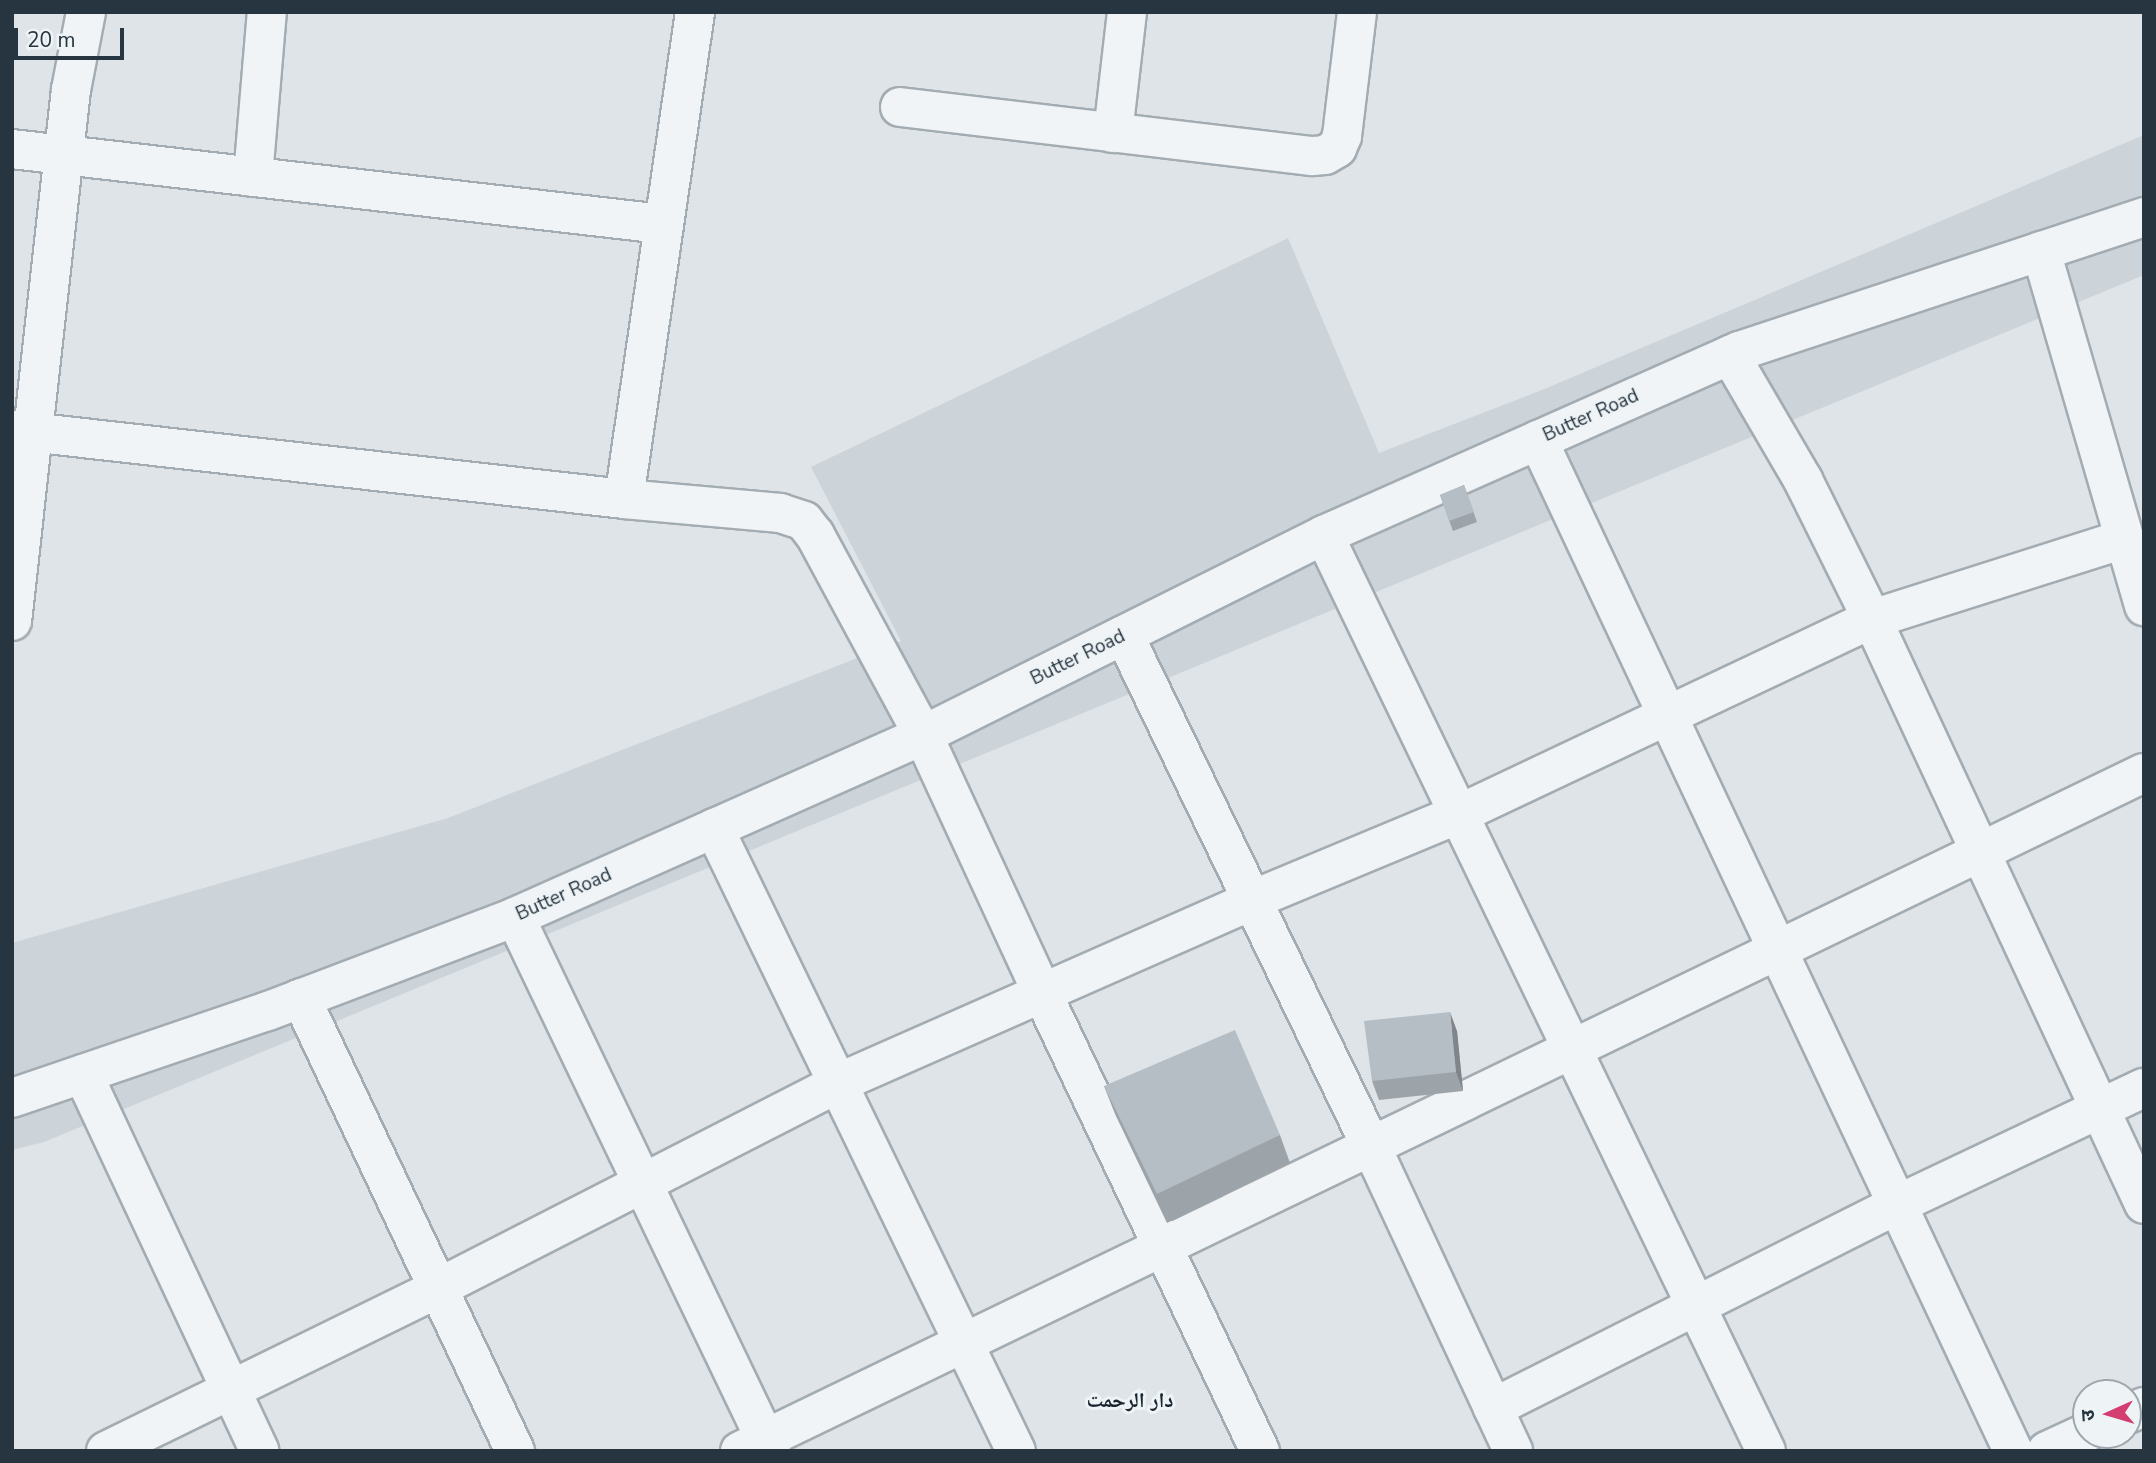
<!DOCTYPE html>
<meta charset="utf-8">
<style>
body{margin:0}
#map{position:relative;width:2156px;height:1463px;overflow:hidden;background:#dee4e8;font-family:"Nunito Sans","Noto Naskh Arabic","Noto Sans Devanagari",sans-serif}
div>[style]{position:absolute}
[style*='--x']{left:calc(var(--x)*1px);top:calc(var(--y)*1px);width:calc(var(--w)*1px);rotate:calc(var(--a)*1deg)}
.built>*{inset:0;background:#ccd4da}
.roads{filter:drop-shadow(2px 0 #a3acb2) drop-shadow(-2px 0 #a3acb2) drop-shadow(0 2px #a3acb2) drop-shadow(0 -2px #a3acb2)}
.minor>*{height:38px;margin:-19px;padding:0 19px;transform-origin:19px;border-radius:19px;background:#f1f4f6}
.wall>*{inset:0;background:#9ca3a9}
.shaded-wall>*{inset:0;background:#7f858a}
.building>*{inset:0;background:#b5bec5}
span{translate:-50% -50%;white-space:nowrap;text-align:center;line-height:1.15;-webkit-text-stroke:6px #eef3f6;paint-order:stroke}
.street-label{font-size:19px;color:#273540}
.neighbourhood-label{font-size:21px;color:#192530;font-weight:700}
.frame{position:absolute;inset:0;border:14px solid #273540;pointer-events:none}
.north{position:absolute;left:2072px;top:1379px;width:70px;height:70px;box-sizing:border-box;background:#eef3f6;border:2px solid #9ea7ad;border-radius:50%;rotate:266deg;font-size:19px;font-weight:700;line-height:28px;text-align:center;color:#273540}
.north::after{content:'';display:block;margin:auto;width:24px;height:32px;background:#d33d70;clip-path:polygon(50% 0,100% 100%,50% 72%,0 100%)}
.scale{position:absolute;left:14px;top:28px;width:110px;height:32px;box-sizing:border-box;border:4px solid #273540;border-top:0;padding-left:9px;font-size:21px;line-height:24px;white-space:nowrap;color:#273540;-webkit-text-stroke:5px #eef3f6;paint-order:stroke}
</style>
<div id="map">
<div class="built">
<div style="clip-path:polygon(2144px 135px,2144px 275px,44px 1142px,12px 1150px,12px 943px,448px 818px,901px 641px,811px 467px,1288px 238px,1379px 453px,1542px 390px)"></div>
</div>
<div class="roads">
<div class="minor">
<div style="--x:900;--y:107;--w:415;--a:6.8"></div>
<div style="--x:1312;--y:156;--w:13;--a:-4"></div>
<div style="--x:1325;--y:155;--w:14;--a:-30"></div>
<div style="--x:1337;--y:148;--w:13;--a:-67"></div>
<div style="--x:1342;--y:136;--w:125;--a:-83.1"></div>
<div style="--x:1113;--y:133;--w:122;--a:-83.4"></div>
<div style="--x:12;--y:149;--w:654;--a:6.58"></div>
<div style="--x:253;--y:177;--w:166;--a:-85.2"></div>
<div style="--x:2041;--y:251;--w:370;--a:73.8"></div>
<div style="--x:1730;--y:355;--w:145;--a:59.7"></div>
<div style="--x:1803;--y:480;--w:155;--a:63.6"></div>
<div style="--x:1872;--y:619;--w:645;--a:65.06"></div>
<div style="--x:12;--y:430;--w:616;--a:6.43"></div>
<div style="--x:624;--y:499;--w:157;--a:5.1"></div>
<div style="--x:780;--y:513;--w:25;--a:18"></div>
<div style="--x:804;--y:521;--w:18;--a:52"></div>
<div style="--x:815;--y:535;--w:227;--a:61.6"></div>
<div style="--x:923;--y:735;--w:284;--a:65.2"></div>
<div style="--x:1042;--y:993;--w:507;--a:64.55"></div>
<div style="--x:1538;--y:440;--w:1117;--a:64.83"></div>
<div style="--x:624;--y:499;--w:492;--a:-81.7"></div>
<div style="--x:1324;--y:535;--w:1017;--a:64.24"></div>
<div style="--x:12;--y:621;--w:534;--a:-83.66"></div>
<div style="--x:71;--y:90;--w:79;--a:-79.1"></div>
<div style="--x:1124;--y:635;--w:568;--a:64.2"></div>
<div style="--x:1371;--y:1146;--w:336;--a:65"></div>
<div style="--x:714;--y:828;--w:692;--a:64.14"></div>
<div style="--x:515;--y:917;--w:592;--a:64.39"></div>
<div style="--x:301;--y:998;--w:501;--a:64.71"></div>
<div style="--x:83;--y:1074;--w:416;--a:64.9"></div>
<div style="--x:12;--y:1098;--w:270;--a:-18.8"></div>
<div style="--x:268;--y:1011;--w:264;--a:-20.8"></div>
<div style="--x:515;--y:917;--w:438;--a:-24"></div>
<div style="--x:915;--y:739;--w:457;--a:-26.5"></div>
<div style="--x:1324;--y:535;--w:454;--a:-23.9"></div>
<div style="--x:1739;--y:351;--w:427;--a:-18.3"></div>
<div style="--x:1493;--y:1408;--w:451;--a:-26.7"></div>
<div style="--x:1896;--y:1205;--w:274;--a:-25.3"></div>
<div style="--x:2128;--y:1414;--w:17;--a:-24"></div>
<div style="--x:106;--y:1451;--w:370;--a:-26.1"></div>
<div style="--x:438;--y:1288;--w:449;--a:-27.1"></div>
<div style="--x:838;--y:1083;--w:453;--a:-23.8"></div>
<div style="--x:1252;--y:900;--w:224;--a:-22.6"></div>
<div style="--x:1459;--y:814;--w:457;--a:-25.3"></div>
<div style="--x:1872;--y:619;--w:264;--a:-17.6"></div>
<div style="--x:740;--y:1451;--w:1559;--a:-25.78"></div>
<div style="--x:2047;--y:1451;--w:43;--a:-24.8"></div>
</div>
</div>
<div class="wall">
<div style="clip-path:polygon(1464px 485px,1477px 522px,1453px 531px,1440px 495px)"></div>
<div style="clip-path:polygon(1457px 1031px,1463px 1091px,1379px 1100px,1372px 1081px)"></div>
<div style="clip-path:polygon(1104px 1086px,1280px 1135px,1290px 1163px,1167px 1223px,1115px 1114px)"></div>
</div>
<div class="shaded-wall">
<div style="clip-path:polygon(1450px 1012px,1457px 1031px,1463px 1091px,1456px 1072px)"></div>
</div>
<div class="building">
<div style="clip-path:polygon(1464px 485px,1474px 512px,1449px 521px,1440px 495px)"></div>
<div style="clip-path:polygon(1450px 1012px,1456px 1072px,1372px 1081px,1364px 1021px)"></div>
<div style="clip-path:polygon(1235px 1030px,1280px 1135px,1157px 1194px,1104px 1086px)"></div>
</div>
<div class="street-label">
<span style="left:1591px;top:416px;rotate:-24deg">Butter Road</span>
<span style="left:1078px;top:658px;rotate:-26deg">Butter Road</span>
<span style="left:564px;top:895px;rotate:-24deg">Butter Road</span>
</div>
<div class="neighbourhood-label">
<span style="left:1130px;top:1400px">دار الرحمت</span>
</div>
<div class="frame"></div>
<div class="north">उ</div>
<div class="scale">20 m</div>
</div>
